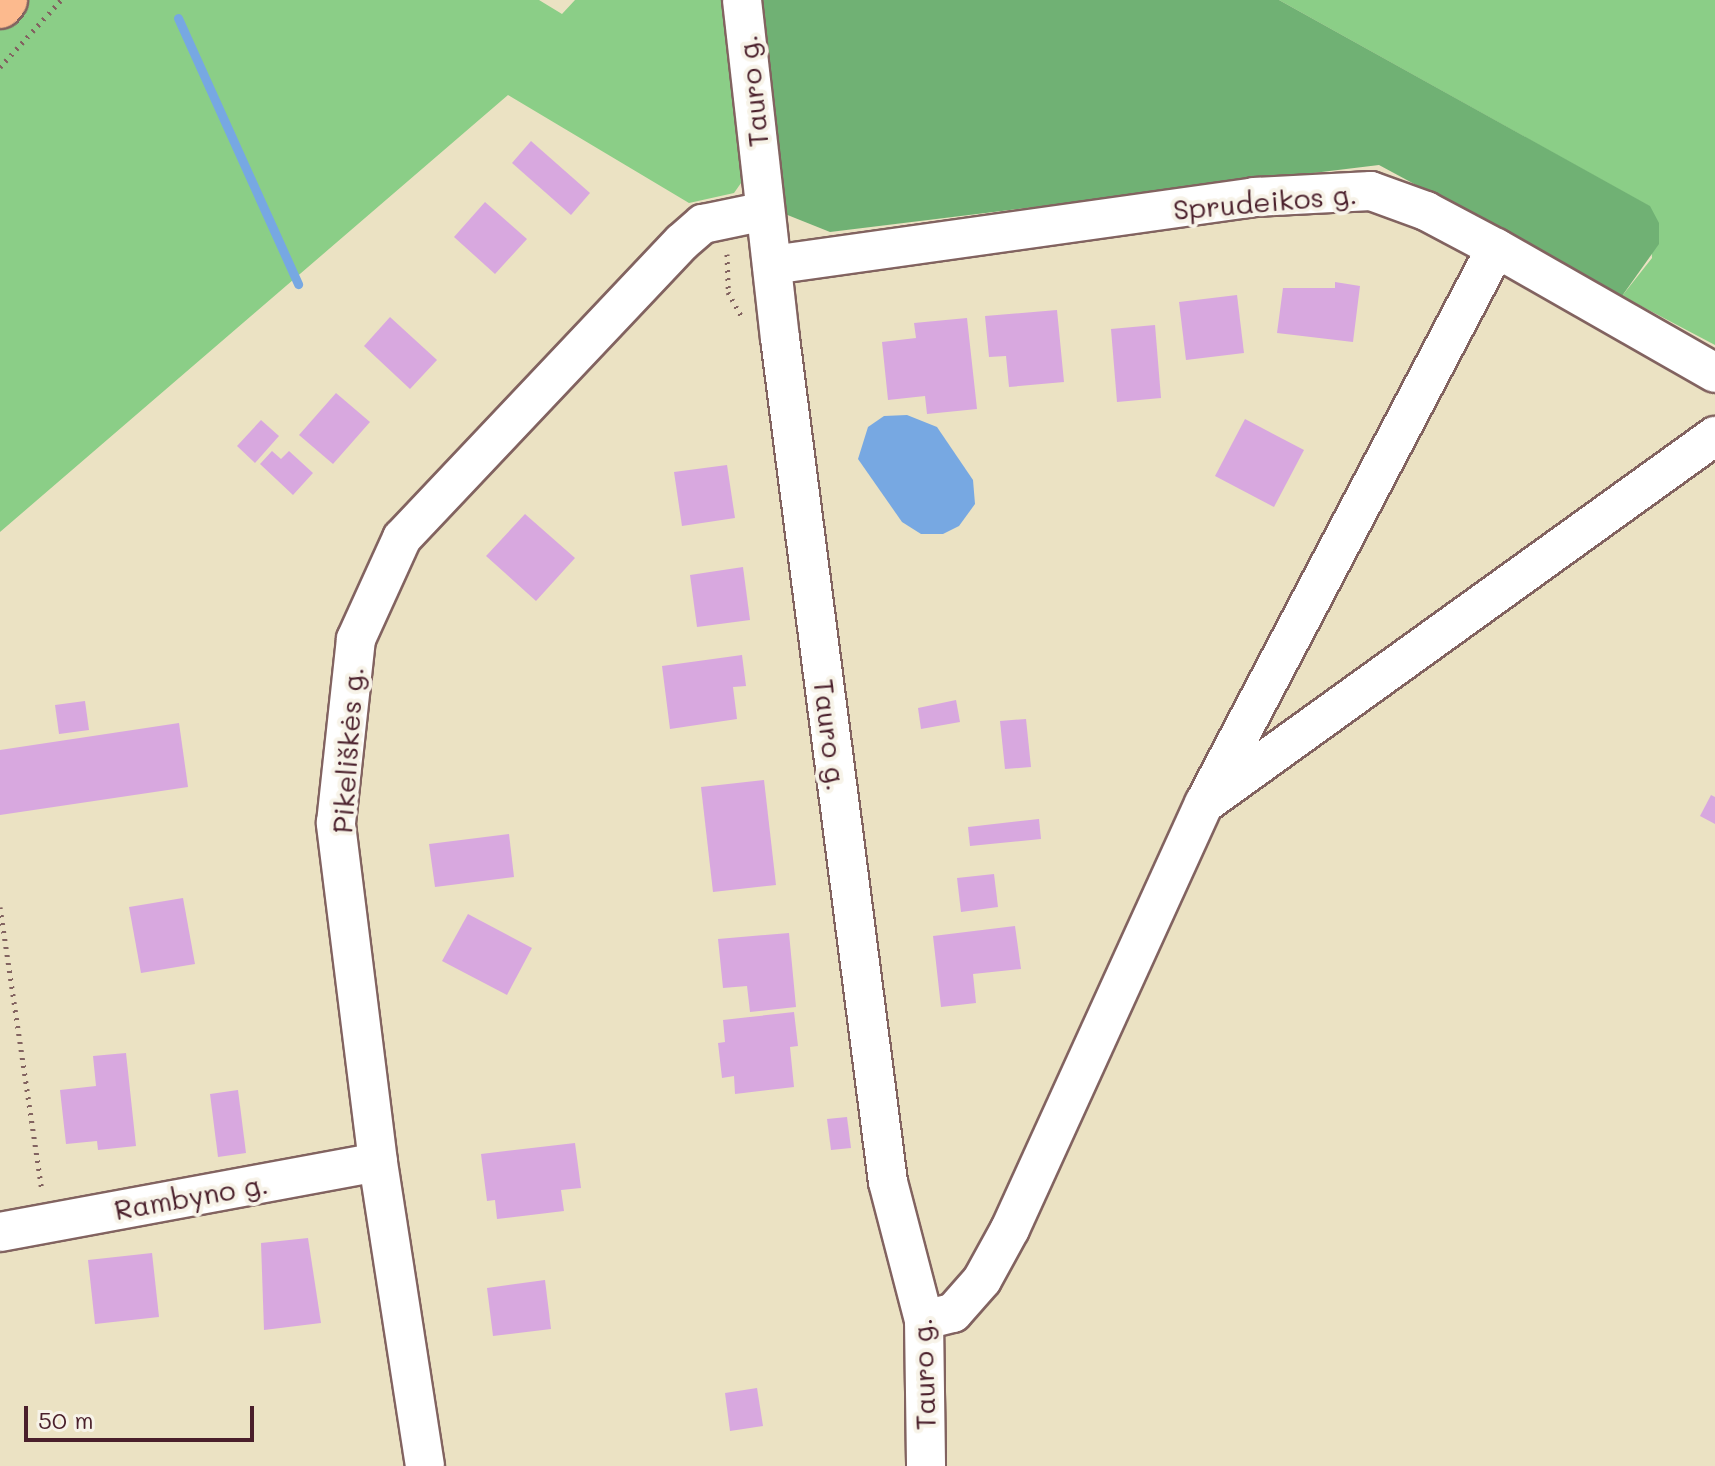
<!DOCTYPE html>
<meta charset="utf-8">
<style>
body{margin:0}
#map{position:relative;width:1715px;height:1466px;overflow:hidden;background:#ebe2c3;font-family:Mali,sans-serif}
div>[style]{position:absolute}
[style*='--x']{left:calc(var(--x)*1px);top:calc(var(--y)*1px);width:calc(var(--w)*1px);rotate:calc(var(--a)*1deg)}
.green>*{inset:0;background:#8bce87}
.forest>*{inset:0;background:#70b174}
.water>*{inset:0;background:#77a8e2}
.stream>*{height:9px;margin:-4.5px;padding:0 4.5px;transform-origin:4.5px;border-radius:4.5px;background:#77a8e2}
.building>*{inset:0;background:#d8a8df}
.path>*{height:5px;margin-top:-2.5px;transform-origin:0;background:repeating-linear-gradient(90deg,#826360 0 2px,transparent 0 8px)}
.roads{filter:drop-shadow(2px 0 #826360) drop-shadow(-2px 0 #826360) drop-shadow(0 2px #826360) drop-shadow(0 -2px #826360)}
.minor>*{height:38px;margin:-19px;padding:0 19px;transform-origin:19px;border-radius:19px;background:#fff}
.major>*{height:44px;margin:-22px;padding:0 22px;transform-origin:22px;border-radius:22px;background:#fcba8e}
span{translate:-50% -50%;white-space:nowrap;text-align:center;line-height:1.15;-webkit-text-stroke:8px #f7f3e8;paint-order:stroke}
.street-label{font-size:28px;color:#4a1f2b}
.scale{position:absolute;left:24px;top:1406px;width:230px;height:36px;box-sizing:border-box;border:4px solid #4a1f2b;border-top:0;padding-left:10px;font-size:24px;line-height:28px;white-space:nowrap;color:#4a1f2b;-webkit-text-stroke:6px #f7f3e8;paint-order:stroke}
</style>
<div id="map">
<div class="green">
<div style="clip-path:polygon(28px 0,539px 0,562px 14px,575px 0,729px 0,748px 173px,734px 193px,689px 203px,508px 95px,0 532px,0 30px)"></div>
<div style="clip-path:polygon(1279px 0,1715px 0,1715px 345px,1622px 296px,1652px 258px,1649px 206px)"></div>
</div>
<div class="forest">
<div style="clip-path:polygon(757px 0,1279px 0,1650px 206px,1659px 223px,1659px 244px,1622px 296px,1379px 165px,830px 232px,780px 212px)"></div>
</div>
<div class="water">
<div style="clip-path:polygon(907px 415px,937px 427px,973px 480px,975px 504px,959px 526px,943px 534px,921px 534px,902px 522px,858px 459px,868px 427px,884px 416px)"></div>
</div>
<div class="stream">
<div style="--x:178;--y:18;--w:292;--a:65.7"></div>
</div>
<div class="building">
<div style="clip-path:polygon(531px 141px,590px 193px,571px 215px,512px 163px)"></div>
<div style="clip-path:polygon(485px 202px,527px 239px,495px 274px,454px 237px)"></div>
<div style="clip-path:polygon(1335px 282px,1360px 286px,1353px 342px,1277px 333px,1283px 288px,1335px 288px)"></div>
<div style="clip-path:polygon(1237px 295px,1244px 353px,1186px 360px,1179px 302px)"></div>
<div style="clip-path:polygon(1057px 310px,1064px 382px,1009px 387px,1006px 356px,989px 357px,985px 316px)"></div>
<div style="clip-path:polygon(390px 317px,437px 360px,410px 389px,364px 346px)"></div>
<div style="clip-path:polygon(967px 318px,977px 409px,927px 414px,925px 396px,888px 400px,882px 342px,916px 338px,914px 323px)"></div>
<div style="clip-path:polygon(1155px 325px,1161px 398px,1117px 402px,1111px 329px)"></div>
<div style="clip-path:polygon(336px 393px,370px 422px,333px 464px,299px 435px)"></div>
<div style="clip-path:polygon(1245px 419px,1304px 450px,1274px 507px,1215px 476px)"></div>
<div style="clip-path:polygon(261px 420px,279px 436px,255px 463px,237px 446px)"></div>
<div style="clip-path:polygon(272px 451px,281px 459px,289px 451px,313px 473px,293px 495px,260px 464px)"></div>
<div style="clip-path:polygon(727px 465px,735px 518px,682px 526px,674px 472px)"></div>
<div style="clip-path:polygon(525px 514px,575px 558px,536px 601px,486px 556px)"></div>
<div style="clip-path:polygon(743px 567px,750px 620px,697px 627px,690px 575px)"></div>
<div style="clip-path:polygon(742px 655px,746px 686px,733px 687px,737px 719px,670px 729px,662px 666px)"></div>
<div style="clip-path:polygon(956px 700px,960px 722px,921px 729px,918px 708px)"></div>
<div style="clip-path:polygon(85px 701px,89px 730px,59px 734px,55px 705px)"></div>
<div style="clip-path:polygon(1026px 719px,1031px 767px,1005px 769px,1000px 721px)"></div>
<div style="clip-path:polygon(179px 723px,188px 787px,0 815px,0 750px)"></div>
<div style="clip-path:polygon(764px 780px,776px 885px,713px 892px,701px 787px)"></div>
<div style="clip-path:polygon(1711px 795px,1715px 797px,1715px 824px,1700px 816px)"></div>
<div style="clip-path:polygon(1039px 819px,1041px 839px,970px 846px,968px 827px)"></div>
<div style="clip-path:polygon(509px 834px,514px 877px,435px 887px,429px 844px)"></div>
<div style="clip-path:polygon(994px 874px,998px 907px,961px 912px,957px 878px)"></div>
<div style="clip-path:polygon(183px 898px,195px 964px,141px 973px,129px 907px)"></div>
<div style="clip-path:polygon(468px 914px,532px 948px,507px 995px,442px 961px)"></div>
<div style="clip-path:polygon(1015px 926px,1021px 969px,973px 974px,976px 1003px,941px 1007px,933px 936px)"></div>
<div style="clip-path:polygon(789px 933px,796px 1007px,750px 1012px,747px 986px,723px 988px,718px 939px)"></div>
<div style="clip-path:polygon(794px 1012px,798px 1046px,790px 1047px,794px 1087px,735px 1094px,734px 1076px,722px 1078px,718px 1043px,725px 1042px,723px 1020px)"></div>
<div style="clip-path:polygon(126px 1053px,136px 1146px,98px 1150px,97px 1141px,66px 1144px,60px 1090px,96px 1086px,93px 1056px)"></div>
<div style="clip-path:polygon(238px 1090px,246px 1153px,218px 1157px,210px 1094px)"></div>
<div style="clip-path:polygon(847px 1117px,851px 1148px,831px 1150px,827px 1119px)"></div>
<div style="clip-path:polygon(575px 1143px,581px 1188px,561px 1190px,564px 1211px,497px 1219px,495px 1200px,487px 1201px,481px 1154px)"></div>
<div style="clip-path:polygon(308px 1238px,321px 1323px,264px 1330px,261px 1243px)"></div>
<div style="clip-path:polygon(152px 1253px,159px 1317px,95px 1324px,88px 1260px)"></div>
<div style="clip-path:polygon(545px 1280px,551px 1329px,493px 1336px,487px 1288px)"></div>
<div style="clip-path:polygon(757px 1388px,763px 1426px,730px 1431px,725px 1393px)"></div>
</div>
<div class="path">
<div style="--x:0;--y:67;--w:91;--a:-47.7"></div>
<div style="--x:727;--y:254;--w:38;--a:88"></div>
<div style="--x:728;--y:292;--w:31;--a:61"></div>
<div style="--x:0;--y:907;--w:286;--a:81.6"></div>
</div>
<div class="roads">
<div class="minor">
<div style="--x:742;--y:0;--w:340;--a:83.6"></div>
<div style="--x:780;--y:338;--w:851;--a:82.71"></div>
<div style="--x:888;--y:1182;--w:143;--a:75.4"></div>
<div style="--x:924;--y:1320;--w:146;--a:89.2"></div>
<div style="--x:772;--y:265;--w:487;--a:-8"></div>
<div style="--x:1254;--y:197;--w:117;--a:-2.9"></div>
<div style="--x:1371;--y:191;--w:59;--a:20"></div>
<div style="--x:1426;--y:211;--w:79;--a:27.9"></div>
<div style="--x:1496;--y:248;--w:252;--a:29.7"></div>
<div style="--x:1207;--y:798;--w:621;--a:-62.28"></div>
<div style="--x:0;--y:1232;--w:384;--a:-10.5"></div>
<div style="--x:924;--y:1320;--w:30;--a:-14"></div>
<div style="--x:953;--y:1313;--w:44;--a:-48.7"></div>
<div style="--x:982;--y:1280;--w:58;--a:-61.2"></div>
<div style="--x:1010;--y:1229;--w:467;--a:-65.5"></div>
<div style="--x:1204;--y:804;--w:630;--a:-35.76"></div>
<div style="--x:425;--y:1466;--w:308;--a:-98.8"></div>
<div style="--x:378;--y:1162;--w:342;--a:-97.1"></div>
<div style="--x:336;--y:823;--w:185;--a:-83.8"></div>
<div style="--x:356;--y:639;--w:111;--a:-65.5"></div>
<div style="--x:402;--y:538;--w:407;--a:-46.6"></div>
<div style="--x:682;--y:242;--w:28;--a:-41"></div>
<div style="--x:703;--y:224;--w:63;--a:-11.8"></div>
</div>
<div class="major">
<div style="--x:0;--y:6;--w:8;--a:-50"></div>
</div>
</div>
<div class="street-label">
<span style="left:752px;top:91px;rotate:-96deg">Tauro g.</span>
<span style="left:1265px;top:201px;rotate:-5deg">Sprudeikos g.</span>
<span style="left:831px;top:735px;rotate:83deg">Tauro g.</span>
<span style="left:347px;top:750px;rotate:-86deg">Pikeliškės g.</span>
<span style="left:191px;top:1196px;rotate:-10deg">Rambyno g.</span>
<span style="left:923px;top:1374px;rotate:-92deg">Tauro g.</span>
</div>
<div class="scale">50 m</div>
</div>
